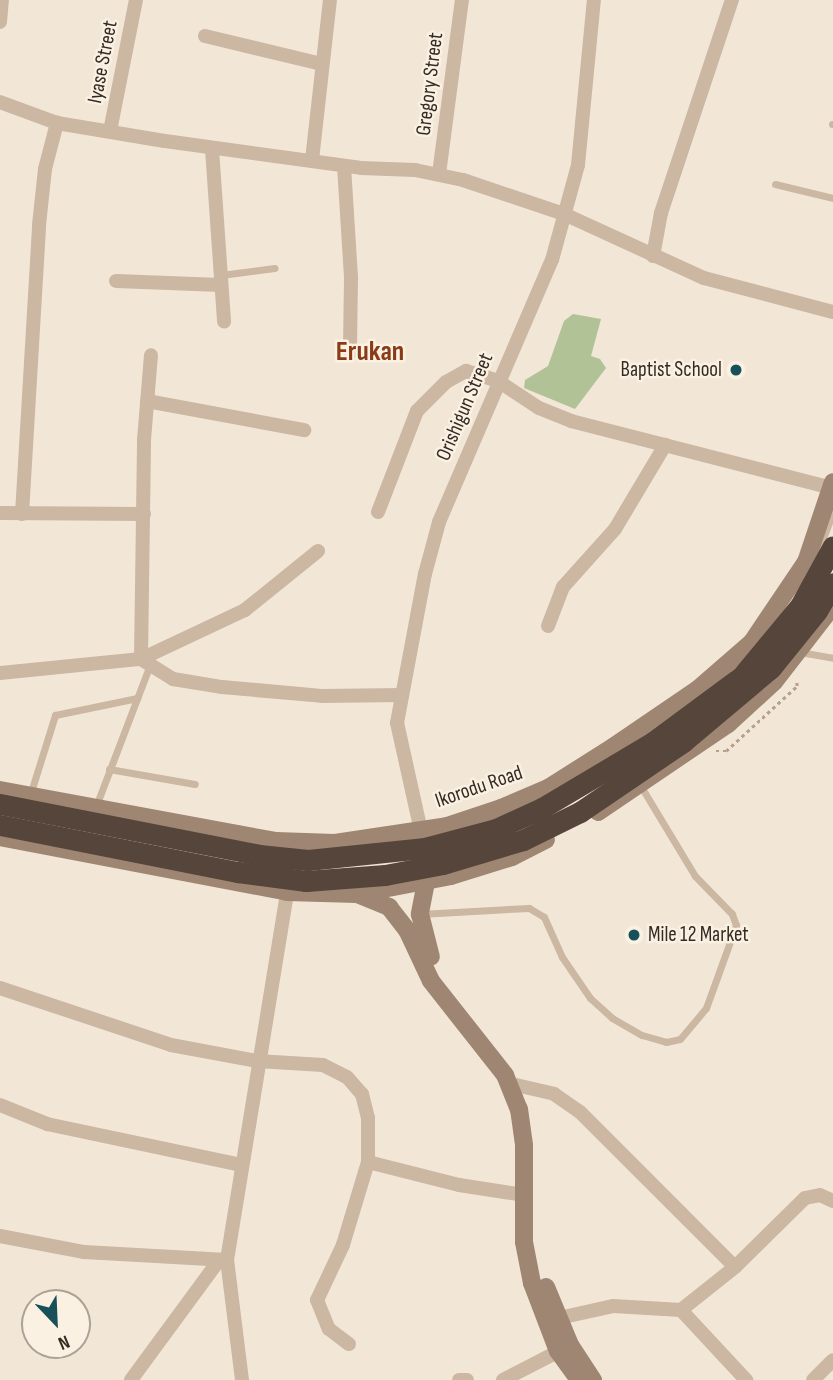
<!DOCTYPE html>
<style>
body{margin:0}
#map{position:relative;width:833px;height:1380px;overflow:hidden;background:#f2e7d6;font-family:"Sofia Sans Condensed",sans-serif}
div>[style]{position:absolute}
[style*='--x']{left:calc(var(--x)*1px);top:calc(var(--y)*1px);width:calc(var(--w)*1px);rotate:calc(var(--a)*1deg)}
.green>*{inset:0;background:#b0c296}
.path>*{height:2.5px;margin-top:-1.25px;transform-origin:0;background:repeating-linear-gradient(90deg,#b7a18c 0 3.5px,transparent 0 7px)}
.lane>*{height:7px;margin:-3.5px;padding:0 3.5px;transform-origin:3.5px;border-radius:3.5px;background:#cbb7a2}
.street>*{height:14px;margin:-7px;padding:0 7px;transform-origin:7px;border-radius:7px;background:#cbb7a2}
.secondary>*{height:18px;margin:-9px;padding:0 9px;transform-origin:9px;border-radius:9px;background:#9f8673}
.highway>*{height:21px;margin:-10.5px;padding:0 10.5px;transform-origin:10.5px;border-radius:10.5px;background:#56453b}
.dots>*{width:19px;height:19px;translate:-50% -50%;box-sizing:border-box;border:4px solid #faf1e2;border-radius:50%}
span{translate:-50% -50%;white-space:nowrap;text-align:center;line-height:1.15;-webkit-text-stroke:5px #faf1e2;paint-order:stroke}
.street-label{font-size:21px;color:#352b25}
.poi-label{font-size:21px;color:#352b25}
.right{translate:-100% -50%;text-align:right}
.left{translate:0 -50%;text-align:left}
.district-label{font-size:28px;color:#893b18;font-weight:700}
.north{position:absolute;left:21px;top:1289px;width:70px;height:70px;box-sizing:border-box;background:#faf1e2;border:2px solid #aba296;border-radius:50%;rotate:157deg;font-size:19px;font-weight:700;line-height:28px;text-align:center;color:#352b25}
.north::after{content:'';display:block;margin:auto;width:24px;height:32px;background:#185059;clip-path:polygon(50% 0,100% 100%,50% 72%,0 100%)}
</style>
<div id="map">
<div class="green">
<div style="clip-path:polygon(573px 314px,601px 319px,591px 356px,600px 359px,606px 368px,575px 409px,524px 388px,525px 380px,548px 366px,564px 321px)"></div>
</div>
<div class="path">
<div style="--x:716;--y:751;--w:10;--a:0"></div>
<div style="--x:726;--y:751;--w:96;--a:-42.5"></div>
<div style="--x:797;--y:686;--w:6;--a:-99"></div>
</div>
<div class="lane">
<div style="--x:832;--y:124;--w:1;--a:0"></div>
<div style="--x:775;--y:184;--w:60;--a:13.6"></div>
<div style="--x:221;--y:275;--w:54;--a:-7.4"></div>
<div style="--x:817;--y:554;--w:45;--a:-69.1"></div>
<div style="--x:800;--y:652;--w:34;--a:10"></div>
<div style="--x:109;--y:769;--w:87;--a:9.9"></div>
<div style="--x:30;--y:795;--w:84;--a:-72.6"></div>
<div style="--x:55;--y:715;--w:84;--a:-11.7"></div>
<div style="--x:96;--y:806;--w:149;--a:-69.1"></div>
<div style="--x:420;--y:914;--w:109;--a:-3.2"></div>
<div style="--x:529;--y:908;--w:17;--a:31"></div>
<div style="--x:544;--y:917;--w:44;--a:65.8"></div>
<div style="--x:562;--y:957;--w:50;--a:55.7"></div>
<div style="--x:590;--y:998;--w:30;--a:42"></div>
<div style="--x:612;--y:1018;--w:34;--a:30"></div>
<div style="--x:642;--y:1035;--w:25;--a:16"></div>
<div style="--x:666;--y:1042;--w:14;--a:-12"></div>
<div style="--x:680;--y:1039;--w:40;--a:-50"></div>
<div style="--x:706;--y:1008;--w:88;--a:-70.1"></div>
<div style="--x:736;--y:925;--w:12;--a:-110"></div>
<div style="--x:732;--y:914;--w:53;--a:-134.2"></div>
<div style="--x:695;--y:876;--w:106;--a:-121.1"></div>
</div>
<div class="street">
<div style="--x:0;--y:22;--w:22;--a:-85"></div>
<div style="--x:205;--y:36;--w:120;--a:13.5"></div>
<div style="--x:0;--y:102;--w:61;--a:20.2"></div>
<div style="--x:57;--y:123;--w:109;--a:9.5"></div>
<div style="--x:165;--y:141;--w:198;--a:7.8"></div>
<div style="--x:361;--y:168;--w:54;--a:2.1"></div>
<div style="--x:415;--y:170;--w:49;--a:11.8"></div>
<div style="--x:463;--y:180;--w:107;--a:18.6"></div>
<div style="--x:564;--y:214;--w:154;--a:24.6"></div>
<div style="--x:704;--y:278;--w:133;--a:14.8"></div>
<div style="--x:110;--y:131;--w:134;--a:-78.8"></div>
<div style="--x:212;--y:149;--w:173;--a:86"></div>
<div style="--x:312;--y:160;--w:161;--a:-83.6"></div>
<div style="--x:344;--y:166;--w:111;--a:86.4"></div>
<div style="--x:351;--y:277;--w:76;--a:90.8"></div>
<div style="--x:439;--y:174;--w:176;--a:-82.5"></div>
<div style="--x:653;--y:256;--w:44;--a:-79.5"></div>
<div style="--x:661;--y:213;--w:225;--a:-71.6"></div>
<div style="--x:116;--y:281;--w:105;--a:2.2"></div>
<div style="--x:147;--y:401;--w:160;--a:10.5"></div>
<div style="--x:378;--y:512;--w:108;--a:-68.9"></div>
<div style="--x:417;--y:411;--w:41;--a:-45"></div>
<div style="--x:446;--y:382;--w:23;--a:-29"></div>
<div style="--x:466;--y:371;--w:34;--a:17"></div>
<div style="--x:498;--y:381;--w:49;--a:33.4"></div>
<div style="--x:539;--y:408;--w:35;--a:22"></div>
<div style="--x:571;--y:421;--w:269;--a:14.4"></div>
<div style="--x:0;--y:513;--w:144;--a:0.4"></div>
<div style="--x:22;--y:514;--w:289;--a:-86.6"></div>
<div style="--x:39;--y:225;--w:56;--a:-83.9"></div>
<div style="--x:45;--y:169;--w:48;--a:-75.4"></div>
<div style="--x:318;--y:551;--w:94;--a:141.1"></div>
<div style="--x:245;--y:610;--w:115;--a:154.8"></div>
<div style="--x:141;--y:659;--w:38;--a:32"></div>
<div style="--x:173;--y:679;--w:50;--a:9.3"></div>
<div style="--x:222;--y:687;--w:100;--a:5.1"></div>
<div style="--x:322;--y:696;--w:80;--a:-0.7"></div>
<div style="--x:548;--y:626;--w:42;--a:-69"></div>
<div style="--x:563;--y:587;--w:78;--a:-48.1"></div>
<div style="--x:615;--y:529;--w:98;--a:-59.2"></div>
<div style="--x:0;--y:673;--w:142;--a:-5.7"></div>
<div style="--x:141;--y:659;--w:219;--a:-89.2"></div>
<div style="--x:144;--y:440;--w:85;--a:-85.3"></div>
<div style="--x:421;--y:831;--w:111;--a:-102.5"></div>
<div style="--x:397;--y:723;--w:152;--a:-79.4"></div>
<div style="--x:425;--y:574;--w:54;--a:-74.9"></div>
<div style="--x:439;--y:522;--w:285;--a:-66.7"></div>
<div style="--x:552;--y:260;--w:98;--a:-74.7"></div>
<div style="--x:578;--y:165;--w:166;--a:-84.5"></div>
<div style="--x:0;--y:988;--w:180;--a:18.4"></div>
<div style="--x:171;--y:1045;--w:87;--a:10.5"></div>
<div style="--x:257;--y:1061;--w:66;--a:3.5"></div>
<div style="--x:323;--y:1065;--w:27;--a:27"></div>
<div style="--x:347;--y:1077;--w:23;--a:49"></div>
<div style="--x:362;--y:1094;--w:25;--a:76"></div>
<div style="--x:368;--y:1118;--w:44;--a:90"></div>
<div style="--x:368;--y:1162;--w:87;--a:106.8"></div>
<div style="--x:343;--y:1245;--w:61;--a:115.3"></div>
<div style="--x:317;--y:1300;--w:31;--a:68"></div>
<div style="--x:329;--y:1329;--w:25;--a:37"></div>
<div style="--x:516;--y:1085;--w:39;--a:13"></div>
<div style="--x:554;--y:1094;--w:32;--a:35"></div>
<div style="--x:580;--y:1112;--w:219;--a:45"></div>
<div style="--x:0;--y:1105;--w:51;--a:22"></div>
<div style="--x:47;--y:1124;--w:198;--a:11.9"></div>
<div style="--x:368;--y:1162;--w:94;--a:14.2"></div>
<div style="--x:459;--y:1185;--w:66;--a:8.7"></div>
<div style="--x:0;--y:1236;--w:86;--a:10.8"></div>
<div style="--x:84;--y:1252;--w:143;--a:3.2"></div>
<div style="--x:681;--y:1310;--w:69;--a:-38.5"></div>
<div style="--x:735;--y:1267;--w:98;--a:-44.6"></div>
<div style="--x:805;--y:1198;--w:15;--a:-11"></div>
<div style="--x:820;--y:1195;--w:14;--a:25"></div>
<div style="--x:559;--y:1318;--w:55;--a:-12.5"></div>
<div style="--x:613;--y:1306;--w:68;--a:3.4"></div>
<div style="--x:681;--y:1310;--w:96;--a:47.1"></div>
<div style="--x:131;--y:1380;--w:149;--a:-53.7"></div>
<div style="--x:242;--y:1380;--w:121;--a:-97.1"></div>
<div style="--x:227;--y:1260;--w:373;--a:-80.7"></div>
<div style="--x:459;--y:1380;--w:8;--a:0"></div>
<div style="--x:503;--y:1380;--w:72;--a:-27.3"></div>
<div style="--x:813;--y:1380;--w:28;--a:-45"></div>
</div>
<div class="secondary">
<div style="--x:0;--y:790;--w:281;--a:10.5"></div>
<div style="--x:276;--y:841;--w:59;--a:1.9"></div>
<div style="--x:335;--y:843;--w:113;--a:-8.6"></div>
<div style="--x:447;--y:826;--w:57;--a:-18.4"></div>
<div style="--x:501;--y:808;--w:51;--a:-23.1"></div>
<div style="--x:548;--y:788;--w:77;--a:-32.2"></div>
<div style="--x:613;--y:747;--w:103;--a:-34.3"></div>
<div style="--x:698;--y:689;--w:72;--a:-41"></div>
<div style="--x:752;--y:642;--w:97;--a:-56"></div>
<div style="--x:806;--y:562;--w:84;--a:-71.4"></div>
<div style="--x:598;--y:812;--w:157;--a:-34.1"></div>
<div style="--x:728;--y:724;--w:62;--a:-42.4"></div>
<div style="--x:774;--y:682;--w:96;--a:-52.2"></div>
<div style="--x:0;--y:837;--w:292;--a:10.8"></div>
<div style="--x:287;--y:892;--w:70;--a:1.6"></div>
<div style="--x:357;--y:894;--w:96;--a:-10.8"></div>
<div style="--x:451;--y:876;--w:64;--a:-17.3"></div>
<div style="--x:512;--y:857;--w:38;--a:-27"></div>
<div style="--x:426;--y:882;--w:33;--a:101"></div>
<div style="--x:420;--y:914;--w:44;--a:75.7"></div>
<div style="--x:357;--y:894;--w:35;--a:22"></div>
<div style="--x:389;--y:907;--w:29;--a:52"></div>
<div style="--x:407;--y:930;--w:56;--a:64.8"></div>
<div style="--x:431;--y:981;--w:120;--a:51.8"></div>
<div style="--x:505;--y:1075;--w:37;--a:68"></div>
<div style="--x:519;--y:1109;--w:37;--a:82"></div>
<div style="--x:524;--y:1146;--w:96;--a:90"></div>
<div style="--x:524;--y:1242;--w:42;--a:79"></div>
<div style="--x:532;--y:1283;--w:73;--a:69.1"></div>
<div style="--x:558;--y:1351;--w:36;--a:54"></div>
<div style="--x:546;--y:1287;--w:63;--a:67.5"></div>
<div style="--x:570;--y:1345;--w:42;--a:56.7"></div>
</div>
<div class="highway">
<div style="--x:0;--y:804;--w:264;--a:11.1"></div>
<div style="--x:259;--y:855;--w:49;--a:5.8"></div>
<div style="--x:308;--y:860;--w:118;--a:-5.9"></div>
<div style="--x:425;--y:848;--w:73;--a:-15"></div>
<div style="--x:496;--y:829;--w:51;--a:-24.5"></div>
<div style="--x:542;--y:808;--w:129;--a:-30.7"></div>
<div style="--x:653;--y:742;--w:111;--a:-36.6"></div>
<div style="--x:742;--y:676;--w:91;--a:-50.4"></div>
<div style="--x:800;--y:606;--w:68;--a:-61.2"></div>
<div style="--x:0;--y:825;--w:243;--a:11.2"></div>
<div style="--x:238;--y:872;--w:69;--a:7.5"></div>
<div style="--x:306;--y:881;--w:79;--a:-4.3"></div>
<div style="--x:385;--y:875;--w:59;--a:-10.7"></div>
<div style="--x:443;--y:864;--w:84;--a:-16.7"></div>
<div style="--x:523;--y:840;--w:64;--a:-26.2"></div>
<div style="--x:580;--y:812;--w:125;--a:-34.2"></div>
<div style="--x:683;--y:742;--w:115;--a:-40.1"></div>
<div style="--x:771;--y:668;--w:73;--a:-51.1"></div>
<div style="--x:817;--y:611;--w:32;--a:-60"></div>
</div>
<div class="dots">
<div style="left:736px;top:370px;background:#185059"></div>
<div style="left:634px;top:935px;background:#185059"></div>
</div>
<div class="street-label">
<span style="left:103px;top:62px;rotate:-79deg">Iyase Street</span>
<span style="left:430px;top:84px;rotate:-83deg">Gregory Street</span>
<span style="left:465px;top:407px;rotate:-67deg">Orishigun Street</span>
<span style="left:479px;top:787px;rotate:-19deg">Ikorodu Road</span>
</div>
<div class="poi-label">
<span class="right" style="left:722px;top:370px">Baptist School</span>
<span class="left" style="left:648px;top:935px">Mile 12 Market</span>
</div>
<div class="district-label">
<span style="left:370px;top:352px">Erukan</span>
</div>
<div class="north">N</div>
</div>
